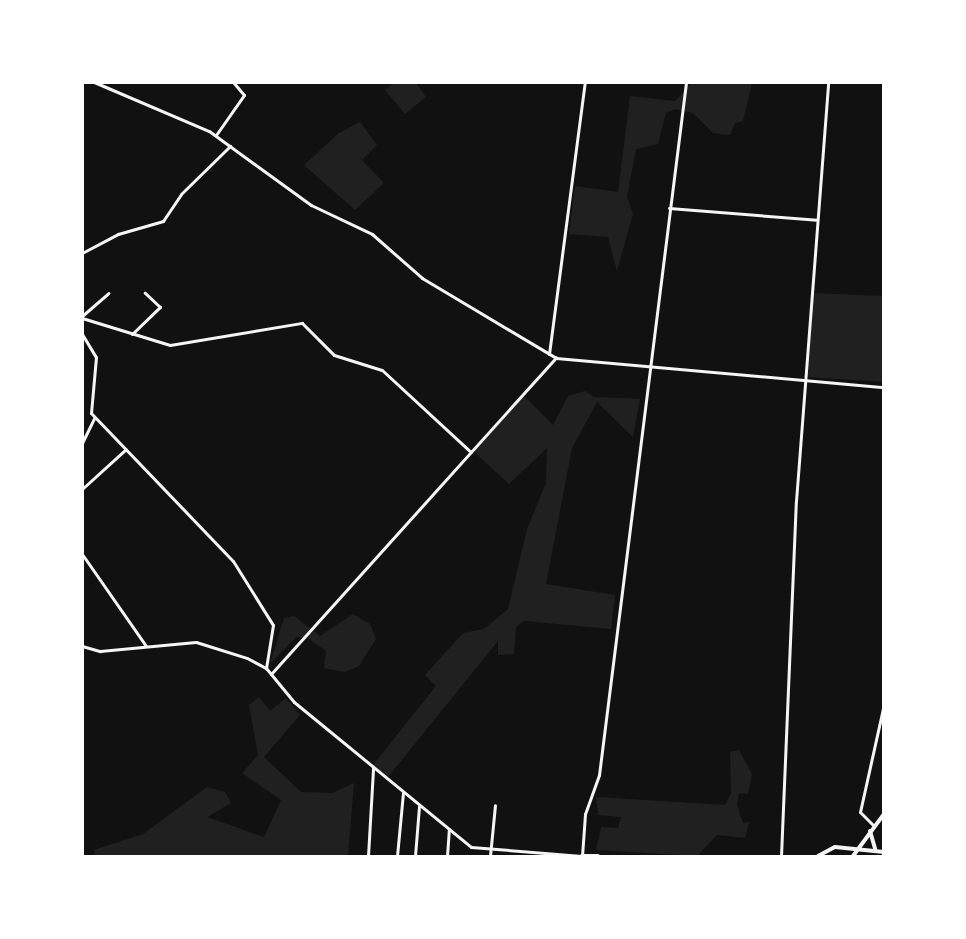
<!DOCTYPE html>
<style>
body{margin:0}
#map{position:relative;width:966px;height:939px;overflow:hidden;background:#111;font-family:"PT Sans",sans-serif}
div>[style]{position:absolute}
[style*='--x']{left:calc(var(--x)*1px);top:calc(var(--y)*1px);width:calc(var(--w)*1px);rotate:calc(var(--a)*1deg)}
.green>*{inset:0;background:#202020}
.minor>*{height:3px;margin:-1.5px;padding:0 1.5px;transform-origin:1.5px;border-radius:1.5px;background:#f5f5f5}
.tertiary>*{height:4px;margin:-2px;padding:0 2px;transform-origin:2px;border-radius:2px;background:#f5f5f5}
span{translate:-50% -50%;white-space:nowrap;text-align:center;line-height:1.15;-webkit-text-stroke:6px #fff;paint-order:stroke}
.frame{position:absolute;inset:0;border:84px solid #fff;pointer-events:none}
</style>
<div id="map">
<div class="green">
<div style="clip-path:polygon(394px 83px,416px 83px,426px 97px,405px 114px,385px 90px)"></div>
<div style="clip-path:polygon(692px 83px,752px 83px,743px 121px,735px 123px,730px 135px,713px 133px,693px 113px,675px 109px,666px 113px,658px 144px,636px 149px,627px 197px,633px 214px,617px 271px,608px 237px,569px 234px,575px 186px,618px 192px,630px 96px,675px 101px)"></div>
<div style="clip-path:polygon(360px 122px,377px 145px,362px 160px,384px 183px,355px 210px,304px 165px,339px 133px)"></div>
<div style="clip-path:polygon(813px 293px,883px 296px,883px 382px,808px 377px)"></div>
<div style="clip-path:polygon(585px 391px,594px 397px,640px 399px,633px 437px,597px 402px,572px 448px,546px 584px,615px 595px,611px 629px,524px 621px,516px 627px,514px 654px,498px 655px,498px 641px,388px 777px,373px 765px,436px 686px,425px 675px,463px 633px,484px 629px,508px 609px,527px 529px,546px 483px,547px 448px,509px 484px,473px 451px,524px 396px,553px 425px,568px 396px)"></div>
<div style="clip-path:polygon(353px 614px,370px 624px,376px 639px,359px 666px,345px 672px,324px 668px,326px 651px,309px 639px,296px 637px,270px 664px,284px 618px,294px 616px,320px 636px)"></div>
<div style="clip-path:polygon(259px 697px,270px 711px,286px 698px,300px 715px,264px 757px,301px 792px,332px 793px,354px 783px,348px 856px,95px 856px,94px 850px,143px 834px,207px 787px,225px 792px,231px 803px,207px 817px,264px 837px,281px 800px,242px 773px,258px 755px,249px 705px)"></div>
<div style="clip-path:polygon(739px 750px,752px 774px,748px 794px,739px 793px,737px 805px,743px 823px,749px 822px,745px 838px,717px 835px,697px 856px,596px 850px,601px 827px,618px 828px,621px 817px,598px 815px,596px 797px,725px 805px,731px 793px,730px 752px)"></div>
</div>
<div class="minor">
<div style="--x:94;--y:82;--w:125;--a:23.1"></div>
<div style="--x:209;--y:131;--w:126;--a:36"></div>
<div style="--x:311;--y:205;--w:68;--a:25.4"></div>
<div style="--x:372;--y:234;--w:67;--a:41.3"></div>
<div style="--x:422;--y:278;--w:156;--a:30.8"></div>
<div style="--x:556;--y:358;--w:329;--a:5.1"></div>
<div style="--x:216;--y:135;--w:49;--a:-55"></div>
<div style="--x:244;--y:95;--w:17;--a:-130"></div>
<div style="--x:669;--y:208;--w:148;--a:4.6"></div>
<div style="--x:82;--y:253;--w:41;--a:-27.8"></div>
<div style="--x:118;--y:234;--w:47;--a:-16.1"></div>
<div style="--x:163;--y:221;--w:32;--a:-56"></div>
<div style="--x:181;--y:194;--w:69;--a:-44.4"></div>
<div style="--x:82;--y:316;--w:35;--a:-41"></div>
<div style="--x:82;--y:318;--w:92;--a:17.1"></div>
<div style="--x:170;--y:345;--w:134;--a:-9.5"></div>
<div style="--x:302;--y:323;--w:45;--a:45"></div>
<div style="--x:334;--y:355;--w:50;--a:17.4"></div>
<div style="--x:382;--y:370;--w:121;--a:42.7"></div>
<div style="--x:82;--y:334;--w:27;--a:59"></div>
<div style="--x:96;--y:357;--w:56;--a:95.1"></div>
<div style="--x:91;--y:413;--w:205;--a:46.2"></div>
<div style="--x:233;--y:561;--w:75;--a:58"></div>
<div style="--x:273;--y:625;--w:44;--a:99.2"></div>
<div style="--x:132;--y:334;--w:39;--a:-44"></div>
<div style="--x:160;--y:307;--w:21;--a:-137"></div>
<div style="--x:549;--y:354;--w:274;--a:-82.5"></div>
<div style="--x:884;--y:432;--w:6;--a:90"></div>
<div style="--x:82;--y:443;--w:28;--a:-64"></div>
<div style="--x:82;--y:489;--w:59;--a:-42.3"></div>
<div style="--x:82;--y:554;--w:112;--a:55.2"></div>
<div style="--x:82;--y:646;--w:19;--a:16"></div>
<div style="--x:100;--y:651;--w:96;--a:-5.4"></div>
<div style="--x:196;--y:642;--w:53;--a:17.4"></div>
<div style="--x:247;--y:658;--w:21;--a:28"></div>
<div style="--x:266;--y:668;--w:44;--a:50.5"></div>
<div style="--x:294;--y:702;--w:229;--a:39.3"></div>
<div style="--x:471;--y:847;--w:111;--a:4.6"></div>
<div style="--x:271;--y:674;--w:426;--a:-48"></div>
<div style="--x:873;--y:825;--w:18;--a:-135"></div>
<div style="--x:860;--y:812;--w:111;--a:-77.5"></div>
<div style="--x:368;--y:856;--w:88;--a:-86.7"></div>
<div style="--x:397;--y:856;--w:64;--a:-84.6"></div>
<div style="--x:415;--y:856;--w:50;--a:-85.4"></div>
<div style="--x:447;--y:856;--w:27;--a:-86"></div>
<div style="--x:490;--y:856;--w:51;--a:-84.4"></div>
<div style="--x:582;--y:856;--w:42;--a:-85.9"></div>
<div style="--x:585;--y:814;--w:41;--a:-70.3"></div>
<div style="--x:599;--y:775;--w:698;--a:-82.84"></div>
<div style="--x:781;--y:856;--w:355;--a:-87.6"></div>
<div style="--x:796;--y:501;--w:420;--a:-85.6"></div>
</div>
<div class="tertiary">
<div style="--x:870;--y:831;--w:19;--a:74"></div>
<div style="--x:582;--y:856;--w:16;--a:0"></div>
<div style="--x:818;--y:856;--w:19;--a:-28"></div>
<div style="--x:835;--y:847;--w:49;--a:5.8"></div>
<div style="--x:853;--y:856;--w:52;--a:-53.6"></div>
</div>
<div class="frame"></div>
</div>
